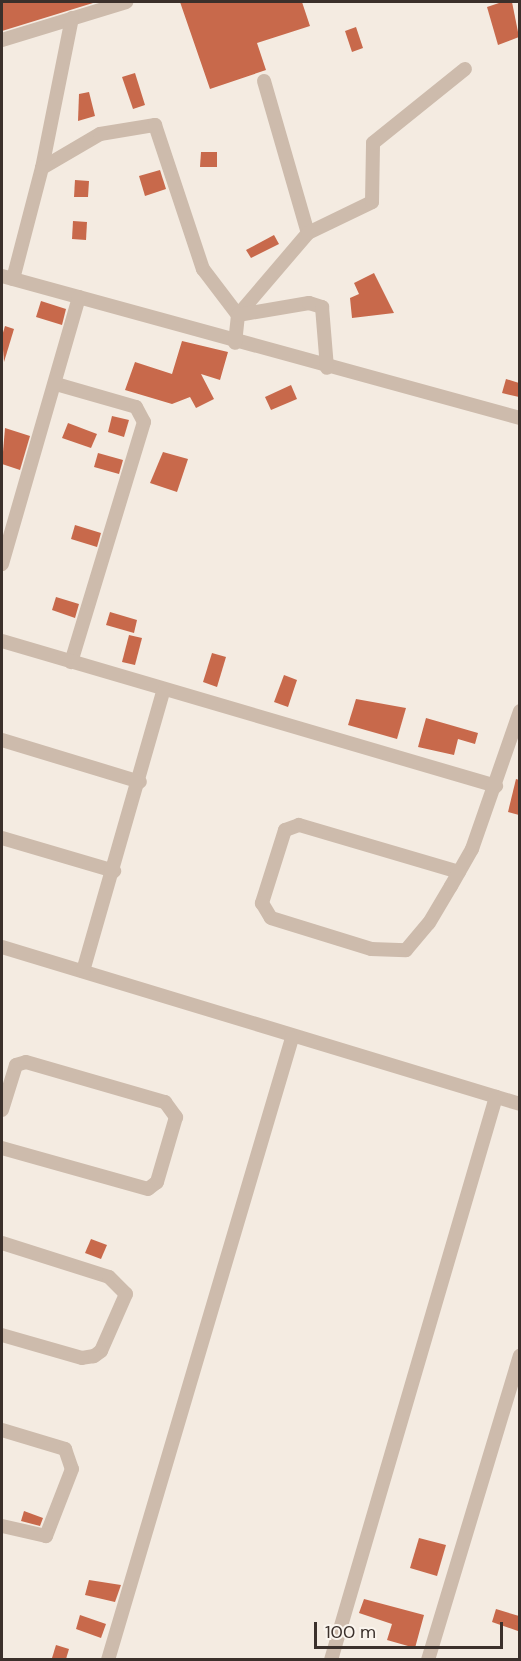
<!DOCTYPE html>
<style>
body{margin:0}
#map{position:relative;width:521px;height:1661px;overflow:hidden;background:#f4ebe1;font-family:"DM Sans",sans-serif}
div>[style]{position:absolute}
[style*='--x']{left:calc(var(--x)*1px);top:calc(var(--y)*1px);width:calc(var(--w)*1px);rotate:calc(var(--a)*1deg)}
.building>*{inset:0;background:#c8694b}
.minor>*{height:14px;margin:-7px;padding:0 7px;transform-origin:7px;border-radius:7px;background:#cdbbac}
span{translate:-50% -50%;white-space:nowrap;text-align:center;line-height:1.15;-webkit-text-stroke:4.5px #fbf5ee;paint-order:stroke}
.frame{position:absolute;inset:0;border:3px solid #3b302b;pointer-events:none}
.scale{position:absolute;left:314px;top:1622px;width:189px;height:27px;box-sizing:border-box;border:3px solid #3b302b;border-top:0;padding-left:8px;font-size:18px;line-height:21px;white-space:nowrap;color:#3b302b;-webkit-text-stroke:4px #fbf5ee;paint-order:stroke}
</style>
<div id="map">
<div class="building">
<div style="clip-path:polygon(2px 2px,92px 2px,93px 3px,2px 31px)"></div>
<div style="clip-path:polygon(180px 2px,302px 2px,310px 26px,257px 43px,266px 70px,210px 89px)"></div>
<div style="clip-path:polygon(502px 2px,512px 2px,519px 37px,498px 45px,487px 7px)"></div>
<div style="clip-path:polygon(356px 27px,363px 48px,352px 52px,345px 31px)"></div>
<div style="clip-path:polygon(135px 73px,145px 105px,133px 109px,122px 77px)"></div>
<div style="clip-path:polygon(89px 92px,95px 116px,78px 121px,79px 94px)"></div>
<div style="clip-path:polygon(201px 152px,217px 152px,217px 167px,200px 167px)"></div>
<div style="clip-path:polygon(160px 170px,166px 189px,145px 196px,139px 176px)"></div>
<div style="clip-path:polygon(75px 180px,89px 181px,88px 197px,74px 197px)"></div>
<div style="clip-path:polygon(73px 221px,87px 222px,86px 240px,72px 239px)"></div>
<div style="clip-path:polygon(274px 235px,279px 244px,251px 258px,246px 250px)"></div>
<div style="clip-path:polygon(374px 273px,394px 313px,352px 318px,350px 298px,359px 294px,354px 283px)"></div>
<div style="clip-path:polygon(41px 301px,66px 309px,62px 325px,36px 317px)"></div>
<div style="clip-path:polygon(5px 326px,14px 329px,4px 362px,2px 336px)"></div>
<div style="clip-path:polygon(182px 341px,228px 352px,220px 380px,201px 374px,214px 399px,196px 408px,190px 397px,172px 404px,125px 390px,135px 362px,172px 374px)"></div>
<div style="clip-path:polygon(506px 379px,519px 383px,519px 397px,502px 393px)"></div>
<div style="clip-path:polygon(291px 385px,297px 399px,271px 410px,265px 397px)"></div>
<div style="clip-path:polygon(112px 416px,129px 420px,124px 437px,108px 432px)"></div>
<div style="clip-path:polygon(68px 423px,97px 434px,91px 448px,62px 438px)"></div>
<div style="clip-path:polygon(5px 428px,30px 436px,20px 470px,2px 464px)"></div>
<div style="clip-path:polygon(163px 452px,188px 459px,177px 492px,150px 483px)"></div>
<div style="clip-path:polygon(98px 453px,123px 460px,119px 474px,94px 467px)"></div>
<div style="clip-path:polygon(75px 525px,101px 533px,97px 547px,71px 539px)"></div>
<div style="clip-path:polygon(56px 597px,79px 604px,75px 618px,52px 610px)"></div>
<div style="clip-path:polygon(110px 612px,137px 620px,134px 633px,106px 625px)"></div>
<div style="clip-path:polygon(129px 635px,142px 638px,135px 665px,122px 662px)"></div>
<div style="clip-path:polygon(212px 653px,226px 657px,217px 687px,203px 682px)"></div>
<div style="clip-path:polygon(284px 675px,297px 680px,288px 707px,274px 702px)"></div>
<div style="clip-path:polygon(356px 699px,406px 708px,397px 739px,348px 725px)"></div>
<div style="clip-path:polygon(426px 718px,478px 733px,475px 744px,458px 739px,454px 755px,418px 747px)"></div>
<div style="clip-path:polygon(516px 779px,519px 780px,519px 815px,508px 812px)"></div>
<div style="clip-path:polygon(91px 1239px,107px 1245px,101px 1259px,85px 1253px)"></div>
<div style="clip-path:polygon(24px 1511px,43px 1518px,40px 1526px,21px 1521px)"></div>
<div style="clip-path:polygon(419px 1538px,446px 1545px,437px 1576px,410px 1568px)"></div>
<div style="clip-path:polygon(89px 1580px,121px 1585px,115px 1602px,85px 1595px)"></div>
<div style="clip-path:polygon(364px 1599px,424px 1615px,415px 1648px,387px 1640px,392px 1624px,359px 1613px)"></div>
<div style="clip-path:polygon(496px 1609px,519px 1616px,518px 1631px,492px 1622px)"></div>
<div style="clip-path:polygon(80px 1615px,106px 1624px,101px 1638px,76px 1629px)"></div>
<div style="clip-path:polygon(56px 1645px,69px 1649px,66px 1659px,52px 1658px)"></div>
</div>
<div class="minor">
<div style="--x:2;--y:40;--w:130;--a:-17"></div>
<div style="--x:264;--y:81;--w:158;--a:73.9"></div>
<div style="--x:42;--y:168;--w:153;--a:-78.7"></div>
<div style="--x:2;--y:276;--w:537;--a:15.33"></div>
<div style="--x:13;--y:279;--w:115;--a:-75.4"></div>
<div style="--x:42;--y:168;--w:67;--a:-30.4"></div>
<div style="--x:100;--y:134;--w:56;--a:-9.3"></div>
<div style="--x:155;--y:125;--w:152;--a:71.6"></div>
<div style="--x:203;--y:269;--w:58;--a:52.7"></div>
<div style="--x:238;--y:315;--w:28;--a:96"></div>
<div style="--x:238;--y:315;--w:108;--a:-49.5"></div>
<div style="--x:308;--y:233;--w:71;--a:-25.8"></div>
<div style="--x:372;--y:202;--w:59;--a:-89"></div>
<div style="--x:373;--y:143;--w:118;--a:-38.8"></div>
<div style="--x:238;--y:315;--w:72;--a:-9.6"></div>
<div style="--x:309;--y:303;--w:14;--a:17"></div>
<div style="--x:322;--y:307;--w:61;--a:85.3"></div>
<div style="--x:56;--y:384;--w:83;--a:16"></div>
<div style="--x:136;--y:407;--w:17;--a:62"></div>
<div style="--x:144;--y:422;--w:251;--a:106.9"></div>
<div style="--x:2;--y:564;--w:278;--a:-73.9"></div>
<div style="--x:2;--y:641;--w:515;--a:16.36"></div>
<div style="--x:2;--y:740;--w:144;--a:16.9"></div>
<div style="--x:2;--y:838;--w:117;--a:16.4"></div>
<div style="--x:459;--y:872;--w:167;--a:-163.6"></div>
<div style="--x:299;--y:825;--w:15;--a:160"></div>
<div style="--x:285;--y:830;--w:77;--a:107.5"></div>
<div style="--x:262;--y:903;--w:17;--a:59"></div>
<div style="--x:271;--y:918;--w:105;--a:17.2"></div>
<div style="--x:371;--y:949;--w:35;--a:2"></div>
<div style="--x:406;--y:950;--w:35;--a:-50"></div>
<div style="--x:429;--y:923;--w:43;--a:-59.3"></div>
<div style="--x:451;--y:886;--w:43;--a:-60.4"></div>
<div style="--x:472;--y:849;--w:146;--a:-70.8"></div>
<div style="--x:2;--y:947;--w:541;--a:16.86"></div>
<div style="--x:83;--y:971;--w:290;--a:-74"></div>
<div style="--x:2;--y:1110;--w:47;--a:-72.7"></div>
<div style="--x:16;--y:1065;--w:10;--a:-17"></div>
<div style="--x:26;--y:1062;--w:145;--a:16.1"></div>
<div style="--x:165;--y:1102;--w:19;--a:54"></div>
<div style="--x:176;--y:1117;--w:68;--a:106.3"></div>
<div style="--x:157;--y:1182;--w:11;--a:142"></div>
<div style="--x:148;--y:1189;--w:152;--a:-164.3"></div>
<div style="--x:2;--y:1243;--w:112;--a:17.6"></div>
<div style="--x:109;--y:1277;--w:24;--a:45"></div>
<div style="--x:126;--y:1294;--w:62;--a:113.7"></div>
<div style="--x:101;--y:1351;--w:9;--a:144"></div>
<div style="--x:94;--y:1356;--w:12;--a:171"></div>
<div style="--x:82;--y:1358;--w:83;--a:-164"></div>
<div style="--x:2;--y:1430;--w:66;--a:16.8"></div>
<div style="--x:65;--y:1449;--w:21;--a:71"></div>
<div style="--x:72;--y:1469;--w:72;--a:111.2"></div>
<div style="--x:46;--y:1536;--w:45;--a:-167.2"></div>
<div style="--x:108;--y:1660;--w:649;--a:-73.52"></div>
<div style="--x:331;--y:1660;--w:587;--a:-73.67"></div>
<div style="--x:428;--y:1660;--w:318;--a:-73.2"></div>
</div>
<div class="frame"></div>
<div class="scale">100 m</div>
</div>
